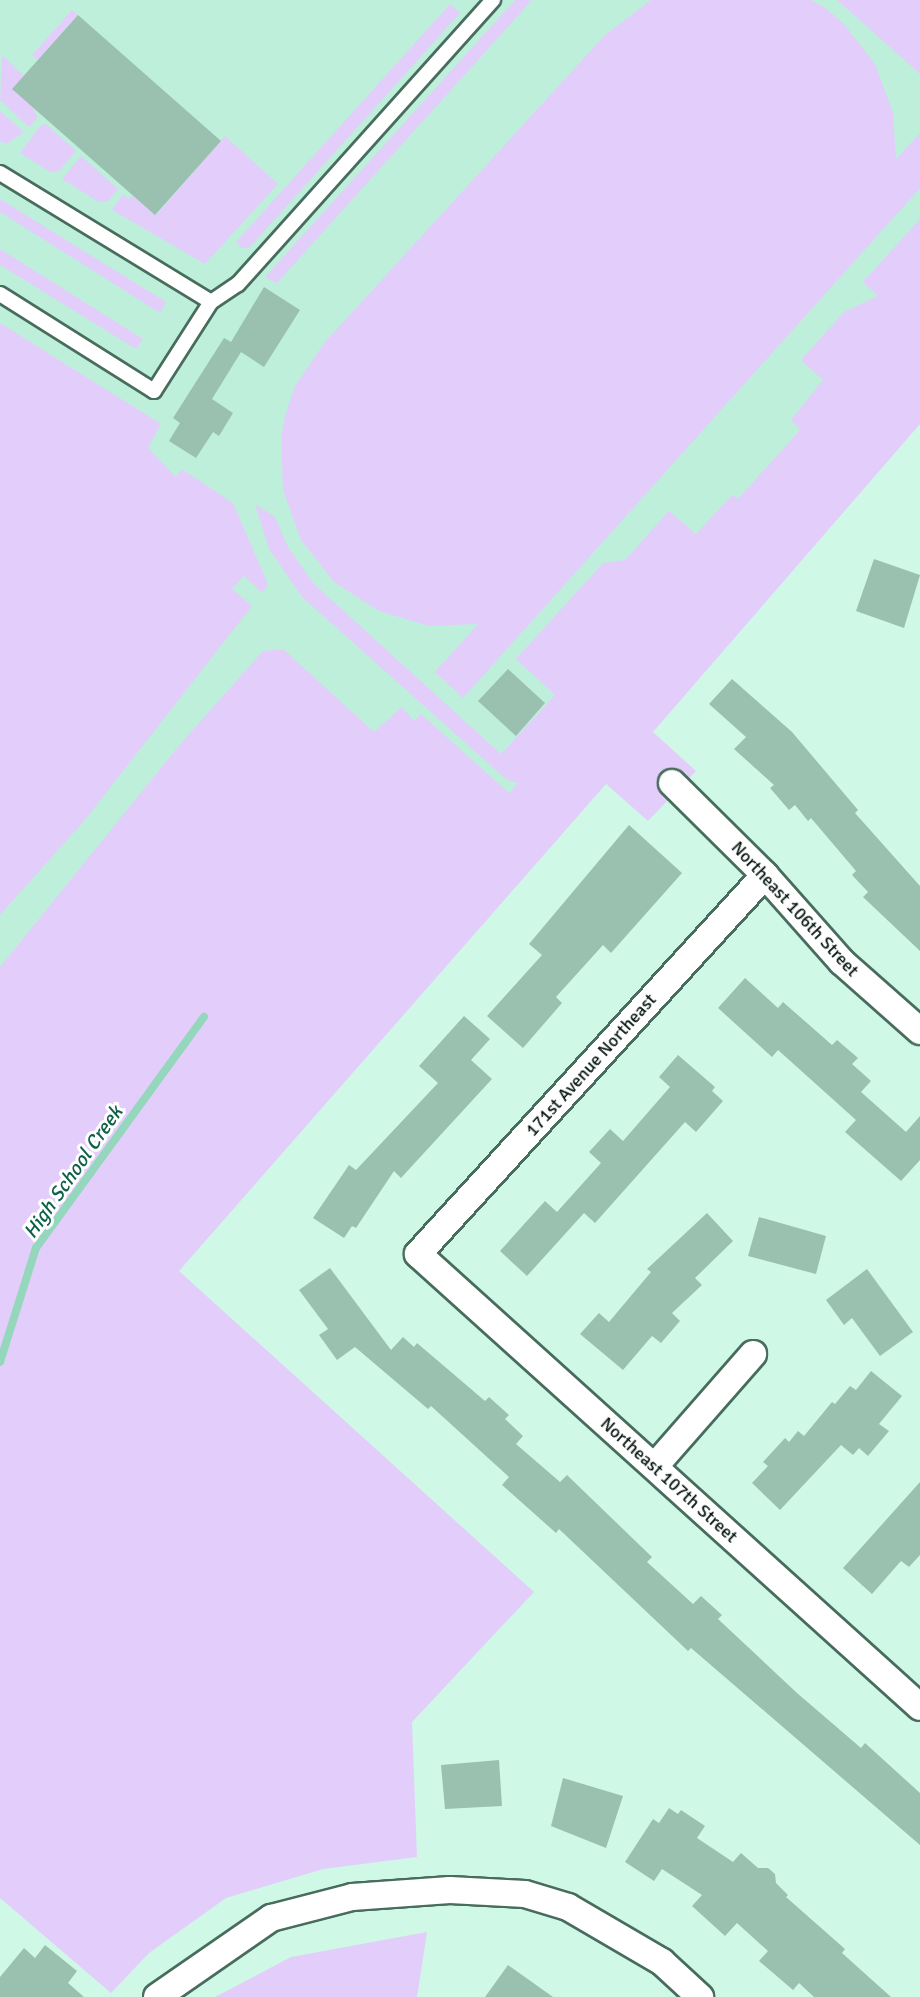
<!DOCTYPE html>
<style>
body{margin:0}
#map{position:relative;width:920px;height:1997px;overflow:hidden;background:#d0f8e6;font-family:Signika,sans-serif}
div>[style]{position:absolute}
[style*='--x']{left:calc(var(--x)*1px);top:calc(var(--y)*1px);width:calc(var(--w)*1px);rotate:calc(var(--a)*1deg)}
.built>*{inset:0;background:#bdefda}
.green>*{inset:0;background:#e3cefb}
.stream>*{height:8px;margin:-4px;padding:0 4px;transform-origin:4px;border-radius:4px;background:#95d7bc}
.building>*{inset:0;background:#9ac1b0}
.roads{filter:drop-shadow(2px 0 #486c5d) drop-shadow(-2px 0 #486c5d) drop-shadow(0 2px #486c5d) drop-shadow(0 -2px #486c5d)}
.lane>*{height:14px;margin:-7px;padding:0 7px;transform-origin:7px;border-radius:7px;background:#fff}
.street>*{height:26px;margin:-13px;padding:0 13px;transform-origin:13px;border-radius:13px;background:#fff}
span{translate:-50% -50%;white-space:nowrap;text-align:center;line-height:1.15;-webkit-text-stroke:6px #fff;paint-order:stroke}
.street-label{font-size:18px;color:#05140e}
.water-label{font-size:20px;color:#0e6149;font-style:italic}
</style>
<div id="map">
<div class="built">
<div style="clip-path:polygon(0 0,920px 0,920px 332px,126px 1224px,0 1108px)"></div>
</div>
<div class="green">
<div style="clip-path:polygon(515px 0,532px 0,277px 283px,265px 277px)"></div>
<div style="clip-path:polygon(651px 0,811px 0,824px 7px,844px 24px,875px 64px,893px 113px,896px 159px,920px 133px,920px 188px,463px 698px,435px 672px,478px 624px,429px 626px,379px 611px,334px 582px,301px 540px,283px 490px,281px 437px,285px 416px,295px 386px,325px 342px,605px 35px)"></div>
<div style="clip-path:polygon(837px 0,920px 0,920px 74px)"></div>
<div style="clip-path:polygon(450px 4px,460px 13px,249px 248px,242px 248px,236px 242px)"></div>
<div style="clip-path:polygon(72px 10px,78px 15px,38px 60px,32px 55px)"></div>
<div style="clip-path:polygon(2px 55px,24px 76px,37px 118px,29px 127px,0 100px)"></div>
<div style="clip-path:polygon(0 111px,24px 132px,6px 144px,0 141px)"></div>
<div style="clip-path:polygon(46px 124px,76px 151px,59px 171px,50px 172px,20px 153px,40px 126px)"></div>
<div style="clip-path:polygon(225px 136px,278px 184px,205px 264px,112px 210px,123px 194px,129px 199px,132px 195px,156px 215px)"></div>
<div style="clip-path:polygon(81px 156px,118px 189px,108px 201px,99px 202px,62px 179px)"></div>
<div style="clip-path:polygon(0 199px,166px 302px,160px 313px,0 212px)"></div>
<div style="clip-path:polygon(920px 219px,920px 424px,653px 732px,696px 771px,648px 821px,606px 784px,179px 1271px,534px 1592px,412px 1722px,417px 1857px,323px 1869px,226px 1898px,149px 1953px,111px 1993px,0 1898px,0 967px,182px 742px,263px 651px,283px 649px,374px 732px,402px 707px,414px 721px,421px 714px,509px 793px,518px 783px,507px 780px,302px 597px,269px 549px,255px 504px,275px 517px,288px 547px,314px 584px,501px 754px,555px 695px,516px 659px,603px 563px,625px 560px,669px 511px,696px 534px,732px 495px,738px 499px,800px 430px,791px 420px,823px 380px,801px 360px,844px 312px,878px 296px,863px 282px)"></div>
<div style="clip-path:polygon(0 249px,143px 339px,136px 349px,0 265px)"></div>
<div style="clip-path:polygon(0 323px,161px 424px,148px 448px,176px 477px,182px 469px,233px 503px,268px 584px,262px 593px,244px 576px,232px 589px,252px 606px,84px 821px,0 915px)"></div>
<div style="clip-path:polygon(427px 1932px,417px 1997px,215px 1997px,291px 1957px)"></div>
</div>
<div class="stream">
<div style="--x:0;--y:1362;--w:120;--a:-72.5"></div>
<div style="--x:36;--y:1248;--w:286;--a:-54"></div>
</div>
<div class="building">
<div style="clip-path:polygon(78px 15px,221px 141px,155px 215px,12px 89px)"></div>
<div style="clip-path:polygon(264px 287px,300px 310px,264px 367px,241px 352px,212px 399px,233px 413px,219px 436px,213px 432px,196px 458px,169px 441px,180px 423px,173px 418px,224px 338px,231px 342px)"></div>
<div style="clip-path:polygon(874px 559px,920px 575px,904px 628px,856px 611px)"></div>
<div style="clip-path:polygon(508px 669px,545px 703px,516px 736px,478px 701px)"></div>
<div style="clip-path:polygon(732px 679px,792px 732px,858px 810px,855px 813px,920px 886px,920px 951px,863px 897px,868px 892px,852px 875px,856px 871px,811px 818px,808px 821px,795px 805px,789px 810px,770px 788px,774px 785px,734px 749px,746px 737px,709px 704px)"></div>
<div style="clip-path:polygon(629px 825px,682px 873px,611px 953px,603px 945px,556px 997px,562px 1003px,523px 1048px,487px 1016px,542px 955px,529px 944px)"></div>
<div style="clip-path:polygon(745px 978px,778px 1008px,783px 1002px,832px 1045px,837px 1040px,858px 1058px,852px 1064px,871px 1081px,861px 1092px,906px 1132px,920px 1116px,920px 1160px,901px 1181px,845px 1132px,856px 1120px,778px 1050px,772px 1057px,718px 1008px)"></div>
<div style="clip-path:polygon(464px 1016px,490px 1039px,471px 1060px,492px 1079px,401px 1178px,394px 1171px,356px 1228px,352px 1226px,344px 1238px,313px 1218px,349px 1165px,356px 1170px,438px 1083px,419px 1066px)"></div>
<div style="clip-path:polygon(678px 1055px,715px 1087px,712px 1091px,723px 1101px,696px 1132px,685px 1122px,595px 1223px,584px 1213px,527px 1276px,500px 1251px,545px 1201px,557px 1212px,601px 1163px,589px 1152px,610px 1129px,623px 1141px,670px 1087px,659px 1077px)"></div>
<div style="clip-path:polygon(707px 1213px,733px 1241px,695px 1278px,702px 1285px,672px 1313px,680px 1321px,661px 1343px,652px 1336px,623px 1370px,580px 1334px,599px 1313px,609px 1322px,651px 1272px,647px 1269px)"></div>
<div style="clip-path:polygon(759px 1217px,826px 1236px,816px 1274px,748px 1256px)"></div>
<div style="clip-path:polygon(330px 1268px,391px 1350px,403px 1337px,414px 1347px,417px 1343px,485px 1401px,489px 1397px,509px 1415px,505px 1419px,523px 1436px,516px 1444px,560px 1482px,567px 1475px,652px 1557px,647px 1562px,693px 1604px,701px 1596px,722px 1615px,718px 1619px,797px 1693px,861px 1748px,865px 1743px,920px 1793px,920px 1845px,691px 1648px,688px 1651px,559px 1529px,556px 1533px,502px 1485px,509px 1477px,431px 1406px,428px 1409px,355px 1347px,337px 1360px,319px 1335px,328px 1329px,299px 1290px)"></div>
<div style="clip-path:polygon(867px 1269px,913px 1332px,880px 1356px,852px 1318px,844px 1325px,826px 1300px)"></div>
<div style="clip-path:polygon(871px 1371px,902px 1396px,879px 1424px,889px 1431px,868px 1456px,859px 1448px,853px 1455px,841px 1445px,780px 1510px,752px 1483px,768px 1466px,763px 1462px,785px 1438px,789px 1442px,798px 1431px,804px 1436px,832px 1402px,835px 1404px,850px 1386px,856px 1390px)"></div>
<div style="clip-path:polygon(920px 1482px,920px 1555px,909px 1567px,901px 1561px,872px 1594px,843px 1568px)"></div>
<div style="clip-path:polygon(499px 1760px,502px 1806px,445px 1809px,441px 1765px)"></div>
<div style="clip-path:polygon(563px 1778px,623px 1796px,606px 1848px,551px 1826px)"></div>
<div style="clip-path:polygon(669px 1808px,678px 1814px,681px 1810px,705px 1826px,697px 1838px,733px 1862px,741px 1853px,758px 1868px,768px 1868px,775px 1874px,776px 1883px,788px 1895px,786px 1897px,845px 1949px,842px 1953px,891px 1997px,814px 1997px,799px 1983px,793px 1990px,759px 1961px,768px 1951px,737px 1923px,725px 1936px,692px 1906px,702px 1895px,662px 1869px,654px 1881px,625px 1862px,653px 1819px,659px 1823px)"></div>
<div style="clip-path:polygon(45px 1945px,77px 1971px,68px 1983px,84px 1997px,0 1997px,0 1977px,24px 1948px,35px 1958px)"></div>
<div style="clip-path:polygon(508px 1965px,553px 1997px,485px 1997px)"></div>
</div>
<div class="roads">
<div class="lane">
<div style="--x:0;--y:173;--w:247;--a:31.4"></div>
<div style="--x:0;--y:294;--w:182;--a:32.2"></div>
<div style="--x:154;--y:391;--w:106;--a:-57.4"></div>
<div style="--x:211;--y:302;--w:32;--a:-34"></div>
<div style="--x:238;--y:284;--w:382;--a:-48.1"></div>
</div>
<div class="street">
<div style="--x:672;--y:783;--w:131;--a:44.7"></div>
<div style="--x:765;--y:875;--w:116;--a:48.5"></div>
<div style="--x:842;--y:962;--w:104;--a:41.5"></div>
<div style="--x:765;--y:875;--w:514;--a:132.48"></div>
<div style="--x:418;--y:1254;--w:676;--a:42.06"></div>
<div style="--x:655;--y:1466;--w:149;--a:-48.8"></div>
<div style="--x:157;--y:1997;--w:139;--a:-34.7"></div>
<div style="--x:271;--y:1918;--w:84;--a:-14.5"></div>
<div style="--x:352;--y:1897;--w:98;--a:-4.1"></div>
<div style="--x:450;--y:1890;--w:75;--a:3.1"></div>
<div style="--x:525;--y:1894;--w:45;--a:16.8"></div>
<div style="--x:568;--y:1907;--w:109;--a:30.3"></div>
<div style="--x:662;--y:1962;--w:52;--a:42.6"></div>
</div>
</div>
<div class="street-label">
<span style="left:795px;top:909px;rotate:47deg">Northeast 106th Street</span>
<span style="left:591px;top:1065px;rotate:-48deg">171st Avenue Northeast</span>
<span style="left:669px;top:1480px;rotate:42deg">Northeast 107th Street</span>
</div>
<div class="water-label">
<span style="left:73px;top:1172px;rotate:-55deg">High School Creek</span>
</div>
</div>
